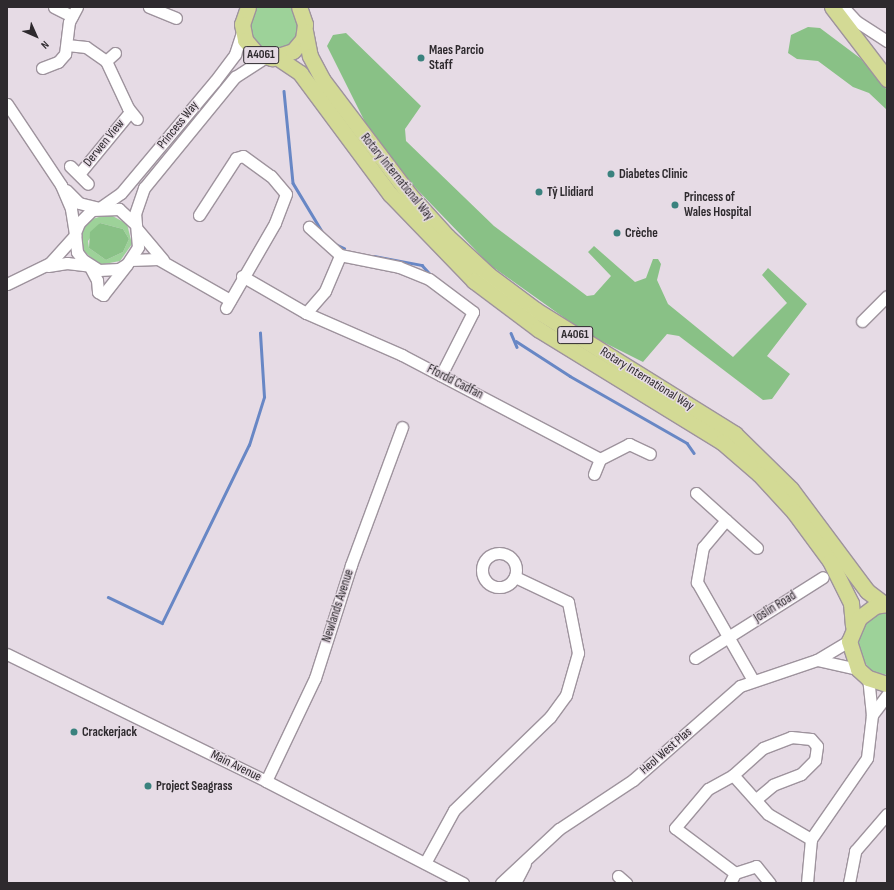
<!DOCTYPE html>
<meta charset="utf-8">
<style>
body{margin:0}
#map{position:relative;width:894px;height:890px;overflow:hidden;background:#e6dbe5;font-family:"Sofia Sans Condensed",sans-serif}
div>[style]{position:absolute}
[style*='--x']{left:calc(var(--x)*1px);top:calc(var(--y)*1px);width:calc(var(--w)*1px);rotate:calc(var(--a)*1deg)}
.green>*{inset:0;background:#9dd299}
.forest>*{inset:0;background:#89c186}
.stream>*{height:2.5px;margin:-1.25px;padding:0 1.25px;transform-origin:1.25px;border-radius:1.25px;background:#6887c5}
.roads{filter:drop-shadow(1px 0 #9e939d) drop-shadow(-1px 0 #9e939d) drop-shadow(0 1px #9e939d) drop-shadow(0 -1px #9e939d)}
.minor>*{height:11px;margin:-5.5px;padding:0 5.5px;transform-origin:5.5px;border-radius:5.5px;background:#fff}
.minor>.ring{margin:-5.5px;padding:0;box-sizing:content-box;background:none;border:11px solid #fff;border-radius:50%}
.major>*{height:15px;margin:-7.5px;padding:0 7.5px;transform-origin:7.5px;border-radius:7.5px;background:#d3da95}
.dots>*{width:11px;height:11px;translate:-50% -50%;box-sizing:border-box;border:2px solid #e6dbe5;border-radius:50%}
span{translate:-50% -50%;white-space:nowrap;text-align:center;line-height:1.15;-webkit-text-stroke:3px #e6dbe5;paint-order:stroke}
.shield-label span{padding:1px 3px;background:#e6dbe5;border:1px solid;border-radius:3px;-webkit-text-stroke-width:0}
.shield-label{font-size:12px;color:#2e2a2e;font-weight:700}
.poi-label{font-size:13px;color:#2e2a2e;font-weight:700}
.left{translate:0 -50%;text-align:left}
.street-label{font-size:13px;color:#2e2a2e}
.frame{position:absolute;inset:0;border:8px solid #2e2a2e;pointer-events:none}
.north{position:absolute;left:16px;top:16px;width:40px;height:40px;-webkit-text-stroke:3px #e6dbe5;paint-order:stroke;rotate:135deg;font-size:11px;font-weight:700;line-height:16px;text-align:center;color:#2e2a2e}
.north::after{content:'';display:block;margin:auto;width:14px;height:18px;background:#2e2a2e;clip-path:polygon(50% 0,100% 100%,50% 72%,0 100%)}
</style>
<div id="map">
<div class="green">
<div style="clip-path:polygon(255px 7px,293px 7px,300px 20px,296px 42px,277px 53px,257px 47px,247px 29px)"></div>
<div style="clip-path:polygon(evenodd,109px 214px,127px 224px,132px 244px,120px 261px,99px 265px,83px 250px,81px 234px,89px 220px,109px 214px,100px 223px,123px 229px,129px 239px,123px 252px,106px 260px,89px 248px,88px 241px,100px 223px)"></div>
<div style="clip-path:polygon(887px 607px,887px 675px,871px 671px,856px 650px,858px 626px)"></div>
</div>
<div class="forest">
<div style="clip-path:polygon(808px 27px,820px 28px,860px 58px,887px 90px,887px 110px,869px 93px,853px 87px,818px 61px,797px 59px,788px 53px,791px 35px)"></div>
<div style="clip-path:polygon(346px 33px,421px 106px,405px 129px,406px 141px,494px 226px,587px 296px,594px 295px,611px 276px,588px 252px,594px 246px,635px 282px,646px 278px,653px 259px,658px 259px,661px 264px,657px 280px,668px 304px,733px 357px,787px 303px,762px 275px,768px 268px,807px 304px,767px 356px,790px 374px,772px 399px,763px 400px,679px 336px,667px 334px,643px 362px,587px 334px,490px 265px,408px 180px,370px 132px,327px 46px,333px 35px)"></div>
<div style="clip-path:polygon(100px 223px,123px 229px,129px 239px,123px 252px,106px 260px,89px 248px,90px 232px)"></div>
</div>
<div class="stream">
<div style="--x:284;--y:91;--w:92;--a:84.4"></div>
<div style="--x:293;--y:183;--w:58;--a:59"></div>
<div style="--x:335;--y:244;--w:10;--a:24"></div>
<div style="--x:374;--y:256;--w:49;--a:10.6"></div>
<div style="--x:422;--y:265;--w:13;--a:48"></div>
<div style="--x:511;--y:333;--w:15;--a:67"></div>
<div style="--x:516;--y:341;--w:64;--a:32.9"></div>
<div style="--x:570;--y:376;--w:135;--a:29.8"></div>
<div style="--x:687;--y:443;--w:12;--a:55"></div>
<div style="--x:108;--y:597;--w:60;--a:25.7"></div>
<div style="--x:162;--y:623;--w:198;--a:-64"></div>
<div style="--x:249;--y:445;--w:50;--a:-72.6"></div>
<div style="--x:264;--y:397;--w:64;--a:-93.6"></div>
</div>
<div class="roads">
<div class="minor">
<div style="--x:54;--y:7;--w:20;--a:27"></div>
<div style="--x:149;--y:7;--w:29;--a:22"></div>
<div style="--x:843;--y:7;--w:19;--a:47"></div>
<div style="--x:856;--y:21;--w:37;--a:33"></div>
<div style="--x:67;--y:45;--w:19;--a:6"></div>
<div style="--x:86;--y:47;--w:24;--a:35"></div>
<div style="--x:106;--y:61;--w:52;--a:64.9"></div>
<div style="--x:128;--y:108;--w:14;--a:51"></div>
<div style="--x:106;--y:61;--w:12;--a:-42"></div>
<div style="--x:42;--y:68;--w:17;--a:-21"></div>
<div style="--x:58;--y:62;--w:11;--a:-49"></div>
<div style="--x:65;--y:54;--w:32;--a:-83"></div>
<div style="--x:69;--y:22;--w:17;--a:-62"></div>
<div style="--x:7;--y:104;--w:97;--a:56.3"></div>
<div style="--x:61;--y:185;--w:26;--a:67"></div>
<div style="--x:71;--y:209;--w:24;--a:81"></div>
<div style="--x:70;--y:166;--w:25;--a:45"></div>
<div style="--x:79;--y:174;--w:80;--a:-50.6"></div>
<div style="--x:66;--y:190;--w:18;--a:45"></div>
<div style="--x:79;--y:203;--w:21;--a:14"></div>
<div style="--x:101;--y:207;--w:24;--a:-35"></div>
<div style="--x:121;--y:193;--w:146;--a:-50"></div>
<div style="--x:215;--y:81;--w:34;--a:-53"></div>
<div style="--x:235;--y:54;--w:23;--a:-72"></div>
<div style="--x:199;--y:215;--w:68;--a:-57"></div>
<div style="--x:236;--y:158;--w:7;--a:-16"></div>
<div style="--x:243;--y:156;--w:34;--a:36"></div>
<div style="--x:271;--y:176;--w:23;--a:50"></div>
<div style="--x:286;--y:194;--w:31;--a:111"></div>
<div style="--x:275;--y:223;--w:98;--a:120"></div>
<div style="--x:134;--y:223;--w:21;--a:-137"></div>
<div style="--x:119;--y:209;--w:27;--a:178"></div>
<div style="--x:92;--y:210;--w:18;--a:135"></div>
<div style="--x:79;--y:223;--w:11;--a:112"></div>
<div style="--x:75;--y:233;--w:19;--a:84"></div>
<div style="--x:77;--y:252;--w:10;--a:53"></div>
<div style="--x:83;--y:260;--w:19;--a:32"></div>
<div style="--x:99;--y:270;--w:20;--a:-3"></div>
<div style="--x:119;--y:269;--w:9;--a:-32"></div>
<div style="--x:127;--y:264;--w:20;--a:-57"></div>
<div style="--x:138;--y:247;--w:33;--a:-95"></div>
<div style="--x:135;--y:214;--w:28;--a:-71"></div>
<div style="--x:144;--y:188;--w:144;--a:-50.7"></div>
<div style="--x:235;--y:77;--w:37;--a:-33"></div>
<div style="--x:138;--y:230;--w:39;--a:50"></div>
<div style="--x:340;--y:255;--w:60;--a:11.5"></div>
<div style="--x:399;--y:267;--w:32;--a:22"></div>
<div style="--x:429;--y:279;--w:55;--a:36.9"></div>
<div style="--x:473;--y:312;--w:71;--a:116.9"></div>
<div style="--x:130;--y:260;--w:28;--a:-2"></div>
<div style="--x:158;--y:259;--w:83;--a:29.7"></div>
<div style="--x:48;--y:266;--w:19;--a:-9"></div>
<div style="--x:67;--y:263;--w:23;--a:7"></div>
<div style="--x:90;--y:267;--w:15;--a:62"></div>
<div style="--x:97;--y:280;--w:12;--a:85"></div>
<div style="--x:98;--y:292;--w:6;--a:31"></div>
<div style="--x:103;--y:295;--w:39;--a:-52"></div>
<div style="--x:242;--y:276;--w:74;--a:30"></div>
<div style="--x:306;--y:313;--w:29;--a:-49"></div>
<div style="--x:325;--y:291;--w:39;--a:-67"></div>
<div style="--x:340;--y:255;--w:42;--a:-137.9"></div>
<div style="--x:7;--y:284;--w:48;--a:-26"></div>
<div style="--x:50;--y:263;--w:38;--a:-48"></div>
<div style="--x:306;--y:313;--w:105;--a:23.6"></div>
<div style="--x:402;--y:355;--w:224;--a:27.7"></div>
<div style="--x:600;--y:459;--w:33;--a:-27"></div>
<div style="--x:629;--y:444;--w:23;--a:25"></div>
<div style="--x:862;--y:321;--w:35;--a:-45"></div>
<div style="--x:594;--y:474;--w:16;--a:-68"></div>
<div style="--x:696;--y:493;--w:82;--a:42"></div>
<div style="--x:726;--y:520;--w:35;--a:130"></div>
<div style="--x:703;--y:547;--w:36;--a:100"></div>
<div style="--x:697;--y:582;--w:113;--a:60.3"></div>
<div class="ring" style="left:482px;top:553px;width:23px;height:23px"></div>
<div style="--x:7;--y:654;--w:288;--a:26.1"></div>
<div style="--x:266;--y:781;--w:222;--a:27.4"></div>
<div style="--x:695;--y:658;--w:151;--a:-32.3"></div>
<div style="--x:817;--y:660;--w:42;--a:12.4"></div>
<div style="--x:872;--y:715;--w:25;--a:-53"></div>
<div style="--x:733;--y:775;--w:40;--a:-42"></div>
<div style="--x:763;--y:748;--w:30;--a:-21"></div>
<div style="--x:791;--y:737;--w:20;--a:6"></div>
<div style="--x:811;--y:739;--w:9;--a:49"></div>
<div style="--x:817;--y:746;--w:14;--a:98"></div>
<div style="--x:815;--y:760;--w:20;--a:135"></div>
<div style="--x:801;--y:774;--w:30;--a:159"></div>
<div style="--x:773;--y:785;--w:23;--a:140"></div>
<div style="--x:266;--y:781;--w:114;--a:-64.6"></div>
<div style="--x:315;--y:678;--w:119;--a:-72.3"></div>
<div style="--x:351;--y:565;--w:147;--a:-69.7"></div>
<div style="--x:425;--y:863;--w:60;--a:-61.3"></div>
<div style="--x:454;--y:810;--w:134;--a:-44.1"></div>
<div style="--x:550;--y:717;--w:27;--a:-54"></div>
<div style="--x:566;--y:695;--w:44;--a:-74.1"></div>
<div style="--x:578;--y:653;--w:52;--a:-101.1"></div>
<div style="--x:568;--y:602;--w:59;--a:-154.7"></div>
<div style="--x:735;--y:873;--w:75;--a:-143.1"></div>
<div style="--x:675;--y:828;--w:51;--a:-49.8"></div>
<div style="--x:708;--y:789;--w:29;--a:-29"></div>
<div style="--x:733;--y:775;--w:52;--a:48.1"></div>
<div style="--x:768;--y:814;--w:50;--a:30.2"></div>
<div style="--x:618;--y:876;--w:11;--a:41"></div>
<div style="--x:501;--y:883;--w:79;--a:-43"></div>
<div style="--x:559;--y:829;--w:89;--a:-33.5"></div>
<div style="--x:633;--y:780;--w:142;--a:-41.3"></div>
<div style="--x:740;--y:686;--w:81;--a:-18.7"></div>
<div style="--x:817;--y:660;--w:37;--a:-31"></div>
<div style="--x:515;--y:883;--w:22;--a:-63"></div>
<div style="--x:730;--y:883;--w:11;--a:-63"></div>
<div style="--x:735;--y:873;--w:22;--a:-18"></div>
<div style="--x:756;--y:866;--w:22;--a:51"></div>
<div style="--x:807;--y:883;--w:44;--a:-84.8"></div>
<div style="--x:811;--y:839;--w:98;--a:-55.3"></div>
<div style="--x:867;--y:758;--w:43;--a:-83.4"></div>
<div style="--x:872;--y:715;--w:37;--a:-96"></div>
<div style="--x:849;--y:883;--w:33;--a:-79"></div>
<div style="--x:855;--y:851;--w:49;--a:-49.1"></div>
</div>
<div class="major">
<div style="--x:248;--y:7;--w:18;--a:109"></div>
<div style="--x:242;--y:24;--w:16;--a:79"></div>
<div style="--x:245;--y:40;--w:18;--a:49"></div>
<div style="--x:257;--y:54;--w:16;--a:15"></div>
<div style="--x:272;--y:58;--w:22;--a:-18"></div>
<div style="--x:293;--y:51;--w:16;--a:-50"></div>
<div style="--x:303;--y:39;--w:15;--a:-82"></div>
<div style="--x:305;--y:24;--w:18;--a:-109"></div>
<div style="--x:832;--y:7;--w:91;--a:52.6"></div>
<div style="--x:305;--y:31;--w:25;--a:79"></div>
<div style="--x:310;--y:56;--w:26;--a:62"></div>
<div style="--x:322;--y:79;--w:144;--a:52.9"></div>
<div style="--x:409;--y:194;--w:57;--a:47.9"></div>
<div style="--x:447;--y:236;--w:57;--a:42.9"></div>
<div style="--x:489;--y:275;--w:59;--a:36.7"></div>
<div style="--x:536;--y:310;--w:234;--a:31.9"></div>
<div style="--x:735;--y:434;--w:78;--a:44.5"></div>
<div style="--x:791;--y:489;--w:127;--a:53.3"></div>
<div style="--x:867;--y:591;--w:21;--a:37"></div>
<div style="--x:278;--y:58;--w:27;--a:34"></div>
<div style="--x:300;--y:73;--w:151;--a:53.4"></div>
<div style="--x:390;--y:194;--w:121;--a:46"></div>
<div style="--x:474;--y:281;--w:80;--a:36.9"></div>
<div style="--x:538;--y:329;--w:216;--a:31.6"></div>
<div style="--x:722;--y:442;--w:49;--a:40.9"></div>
<div style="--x:759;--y:474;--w:52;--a:47.4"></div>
<div style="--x:794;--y:512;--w:61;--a:53.7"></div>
<div style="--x:830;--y:561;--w:47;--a:63.4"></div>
<div style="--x:851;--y:603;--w:23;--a:85"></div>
<div style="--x:887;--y:604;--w:12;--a:171"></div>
<div style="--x:875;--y:606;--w:20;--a:143"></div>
<div style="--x:859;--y:618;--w:25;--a:113"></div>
<div style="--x:849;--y:641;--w:29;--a:72"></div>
<div style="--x:858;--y:669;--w:13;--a:42"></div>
<div style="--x:868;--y:678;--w:20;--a:18"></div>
</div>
</div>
<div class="dots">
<div style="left:421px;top:58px;background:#3a827e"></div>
<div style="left:611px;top:174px;background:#3a827e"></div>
<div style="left:539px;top:192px;background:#3a827e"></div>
<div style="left:675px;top:205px;background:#3a827e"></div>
<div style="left:617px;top:233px;background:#3a827e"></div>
<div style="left:74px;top:732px;background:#3a827e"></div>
<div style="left:148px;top:786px;background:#3a827e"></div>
</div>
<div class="shield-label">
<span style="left:261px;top:55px">A4061</span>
<span style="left:575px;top:335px">A4061</span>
</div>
<div class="poi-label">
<span class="left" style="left:429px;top:58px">Maes Parcio<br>Staff</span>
<span class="left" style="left:619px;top:174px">Diabetes Clinic</span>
<span class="left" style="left:547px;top:192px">Tŷ Llidiard</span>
<span class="left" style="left:684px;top:205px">Princess of<br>Wales Hospital</span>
<span class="left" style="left:625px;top:233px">Crèche</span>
<span class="left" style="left:82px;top:732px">Crackerjack</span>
<span class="left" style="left:156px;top:786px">Project Seagrass</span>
</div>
<div class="street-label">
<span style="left:178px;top:125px;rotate:-51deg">Princess Way</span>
<span style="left:104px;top:143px;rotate:-51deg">Derwen View</span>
<span style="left:397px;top:177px;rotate:51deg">Rotary International Way</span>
<span style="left:647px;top:379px;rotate:32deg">Rotary International Way</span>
<span style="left:455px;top:382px;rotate:27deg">Ffordd Cadfan</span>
<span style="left:338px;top:606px;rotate:-72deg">Newlands Avenue</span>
<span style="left:775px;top:607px;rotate:-32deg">Joslin Road</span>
<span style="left:666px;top:751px;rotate:-41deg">Heol West Plas</span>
<span style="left:236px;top:766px;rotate:26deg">Main Avenue</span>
</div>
<div class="frame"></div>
<div class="north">N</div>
</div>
